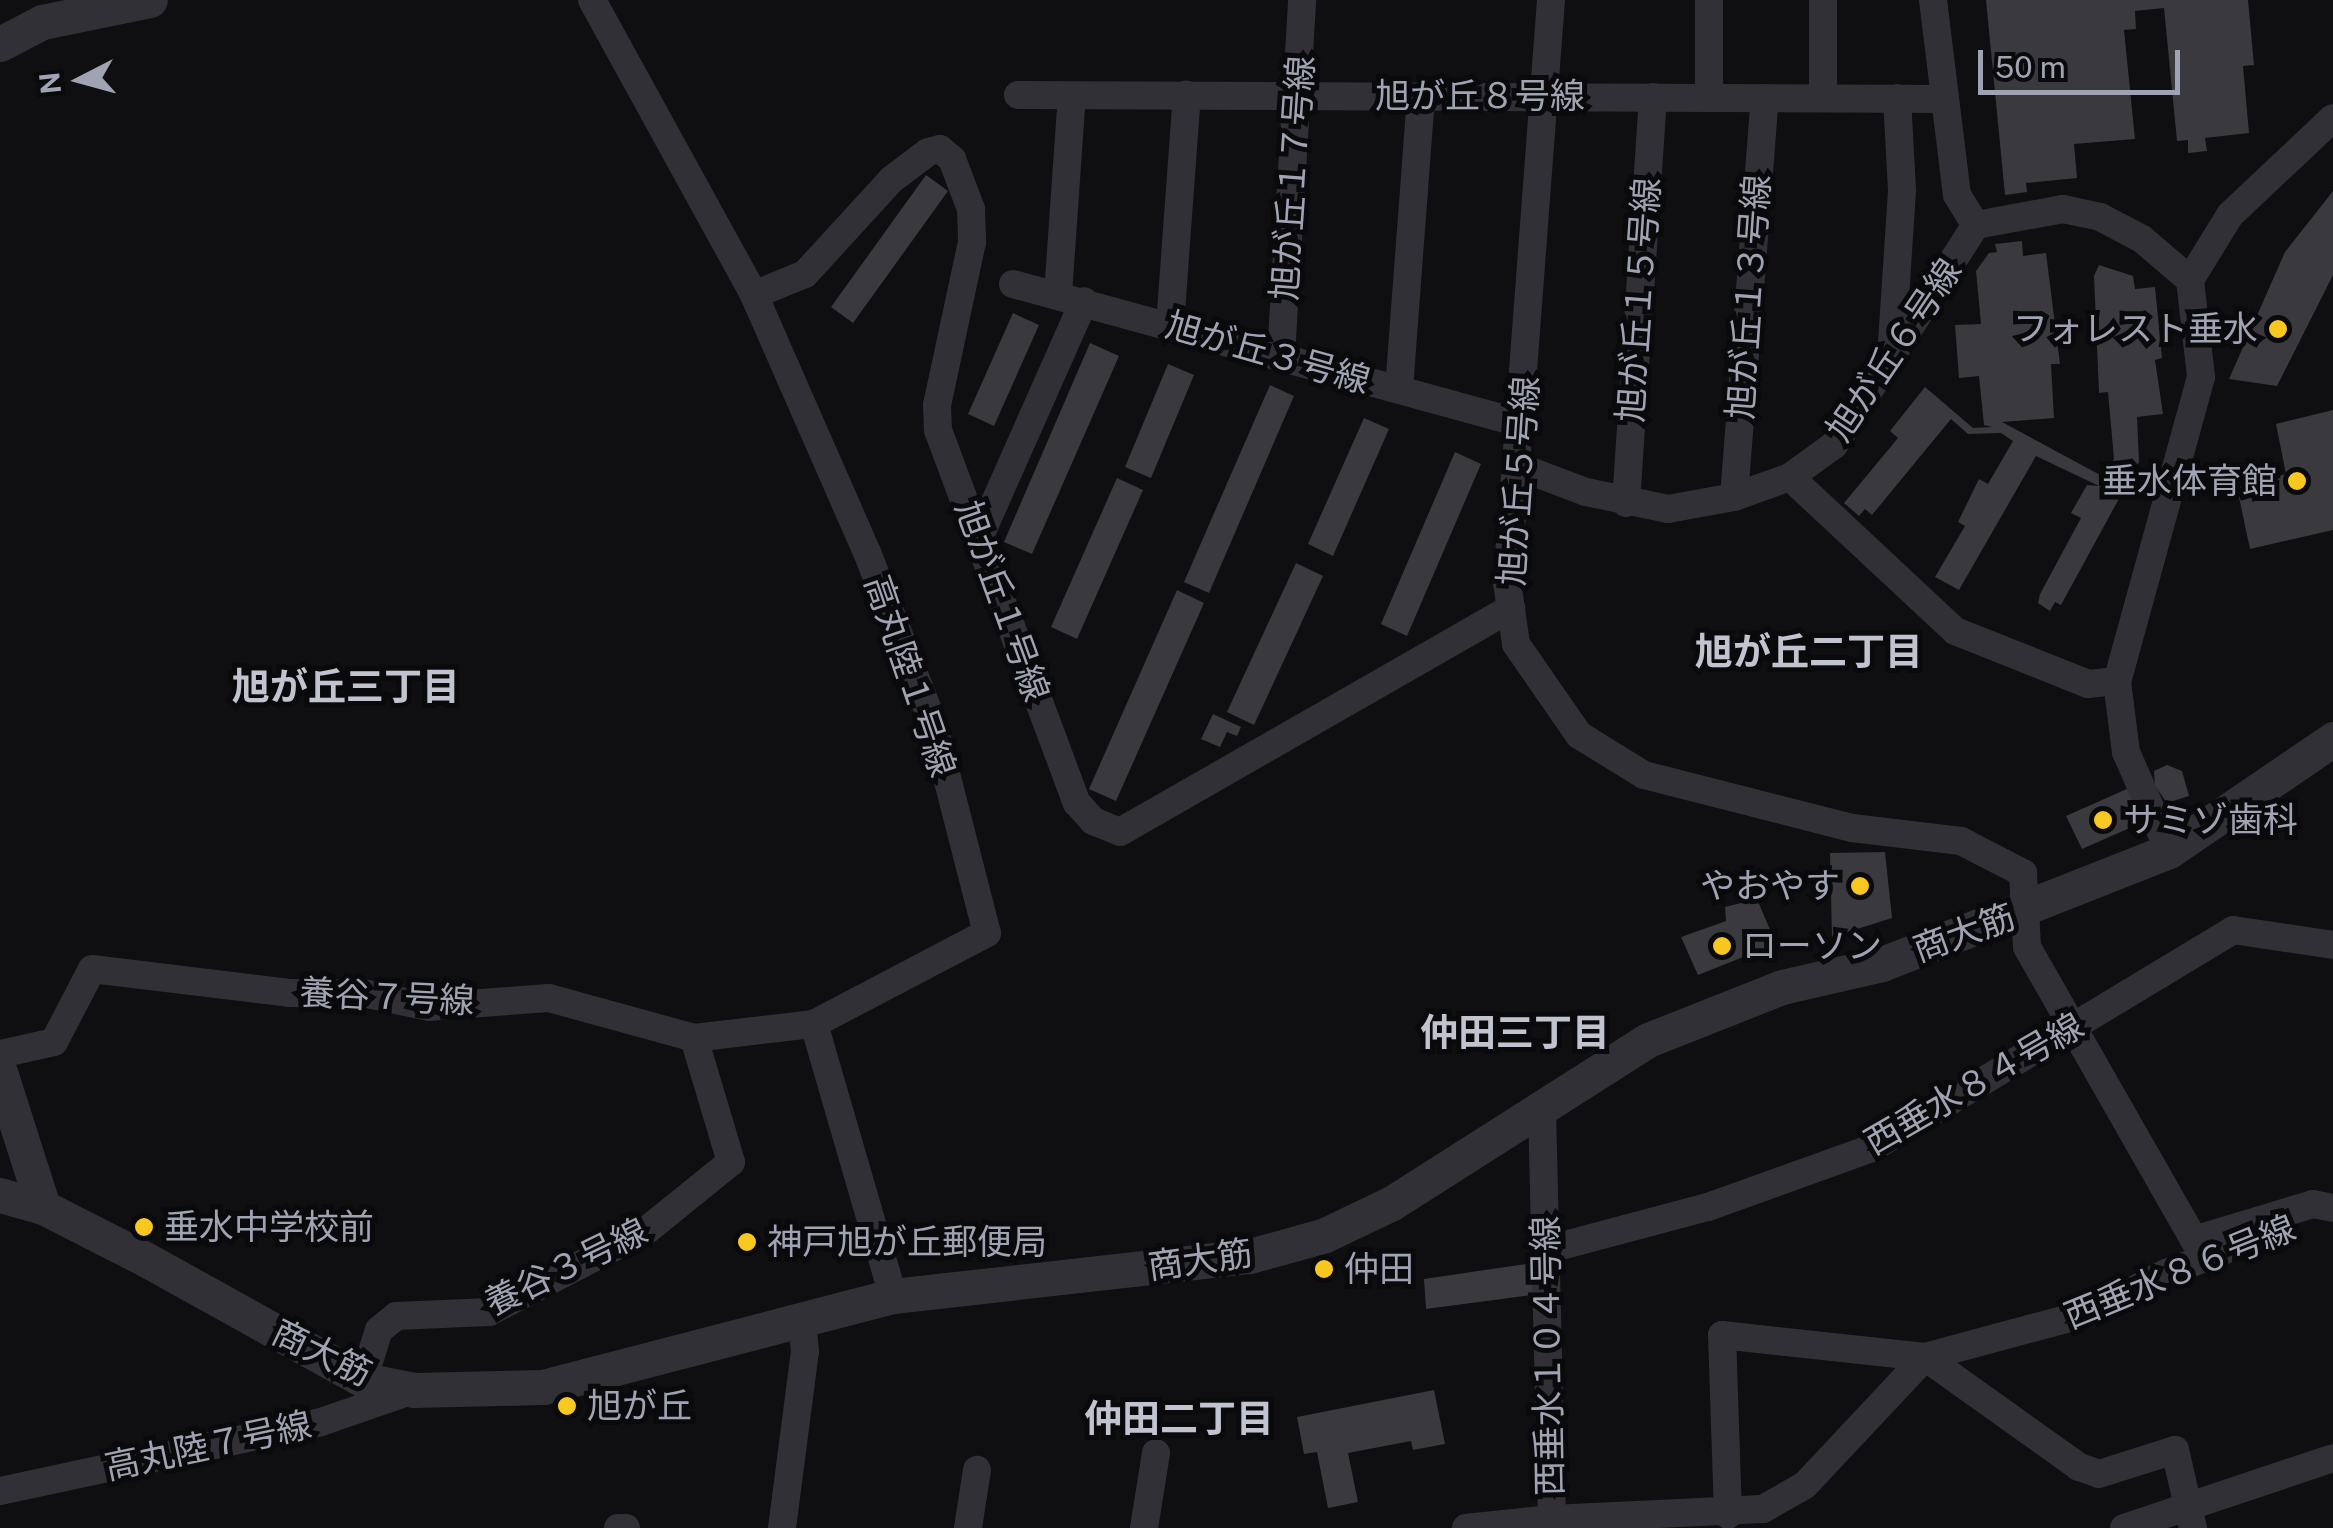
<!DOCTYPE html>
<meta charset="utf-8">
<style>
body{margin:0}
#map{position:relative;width:2333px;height:1528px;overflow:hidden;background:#0f0f11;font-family:"Public Sans","Noto Sans JP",sans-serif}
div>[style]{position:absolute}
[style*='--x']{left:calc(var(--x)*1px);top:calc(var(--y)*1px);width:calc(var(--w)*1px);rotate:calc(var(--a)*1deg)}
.building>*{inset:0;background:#39393e}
.minor>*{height:28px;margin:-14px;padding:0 14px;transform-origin:14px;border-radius:14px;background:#303036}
.tertiary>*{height:35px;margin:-17.5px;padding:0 17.5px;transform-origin:17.5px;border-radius:17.5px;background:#303036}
.dots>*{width:28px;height:28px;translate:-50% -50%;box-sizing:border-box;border:5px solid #0a0a0c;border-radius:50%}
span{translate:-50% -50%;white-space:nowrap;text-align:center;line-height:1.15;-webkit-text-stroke:10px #0a0a0c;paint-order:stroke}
.street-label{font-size:35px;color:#a0a3b2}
.poi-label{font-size:35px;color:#a0a3b2}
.right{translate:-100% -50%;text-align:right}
.left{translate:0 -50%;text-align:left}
.neighbourhood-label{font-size:38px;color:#c1c3ce;font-weight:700}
.north{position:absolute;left:30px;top:30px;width:100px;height:100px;-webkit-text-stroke:8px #0a0a0c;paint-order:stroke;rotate:264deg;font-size:28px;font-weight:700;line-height:40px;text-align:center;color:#a0a3b2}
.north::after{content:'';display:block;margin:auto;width:35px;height:45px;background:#a0a3b2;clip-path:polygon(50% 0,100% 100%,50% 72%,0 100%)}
.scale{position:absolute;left:1978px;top:50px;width:202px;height:45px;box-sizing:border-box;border:5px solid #a0a3b2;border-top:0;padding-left:12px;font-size:30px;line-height:35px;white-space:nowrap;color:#a0a3b2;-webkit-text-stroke:8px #0a0a0c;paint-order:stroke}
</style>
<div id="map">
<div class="building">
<div style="clip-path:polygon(1986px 0,2248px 0,2254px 65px,2243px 66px,2249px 133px,2205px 138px,2207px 151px,2188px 153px,2188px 140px,2177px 141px,2164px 8px,2135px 11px,2136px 29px,2124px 30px,2135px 139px,2074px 144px,2077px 178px,2026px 183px,2027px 192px,2005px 195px)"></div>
<div style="clip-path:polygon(926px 175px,948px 191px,853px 323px,831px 307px)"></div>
<div style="clip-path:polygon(2333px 191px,2333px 275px,2277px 386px,2229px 379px,2285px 252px)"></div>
<div style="clip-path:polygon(2022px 241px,2023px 256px,2046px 253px,2060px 364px,2051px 364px,2054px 418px,2002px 422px,2104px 477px,2114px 459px,2108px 392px,2099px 393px,2094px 276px,2099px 265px,2133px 276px,2135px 289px,2155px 287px,2162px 358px,2155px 360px,2163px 414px,2137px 417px,2139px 462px,2061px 605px,2055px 602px,2050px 611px,2038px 603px,2040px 594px,2081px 518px,2071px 513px,2087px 485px,2099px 486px,2036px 456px,1959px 590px,1935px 577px,1965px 526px,1958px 522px,1979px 479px,1988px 484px,2013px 441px,2001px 433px,1968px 434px,1951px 419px,1872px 515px,1865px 509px,1859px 516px,1844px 503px,1898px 438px,1890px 431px,1925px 387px,1973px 428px,1992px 427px,1984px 425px,1979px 376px,1959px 378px,1955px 325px,1981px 324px,1976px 271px,1989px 253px,1997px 252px,1995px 244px)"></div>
<div style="clip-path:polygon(1013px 313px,1039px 325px,994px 426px,968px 414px)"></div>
<div style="clip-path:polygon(1090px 343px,1119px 356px,1032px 554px,1004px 542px)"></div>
<div style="clip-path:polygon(1168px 364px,1194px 375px,1151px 478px,1125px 467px)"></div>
<div style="clip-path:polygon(1270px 385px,1294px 396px,1209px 593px,1184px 582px)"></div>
<div style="clip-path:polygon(2333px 410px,2333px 530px,2250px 549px,2237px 488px,2286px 474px,2276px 424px)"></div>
<div style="clip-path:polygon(1364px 418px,1389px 429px,1333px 556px,1308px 544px)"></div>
<div style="clip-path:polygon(1455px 452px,1481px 464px,1407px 636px,1381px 624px)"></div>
<div style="clip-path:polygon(1117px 478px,1143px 490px,1077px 639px,1051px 627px)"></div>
<div style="clip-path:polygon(1296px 563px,1323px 576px,1254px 725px,1227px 712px)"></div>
<div style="clip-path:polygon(1177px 590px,1204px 603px,1116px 801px,1089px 789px)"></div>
<div style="clip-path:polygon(1213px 714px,1241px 727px,1237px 736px,1227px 732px,1220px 747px,1201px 739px)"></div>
<div style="clip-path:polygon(2167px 765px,2182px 771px,2189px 796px,2167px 803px,2155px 786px,2154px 771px)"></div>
<div style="clip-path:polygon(2129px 788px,2141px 823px,2082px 849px,2066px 816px)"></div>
<div style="clip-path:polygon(1885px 852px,1892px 918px,1832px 937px,1830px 853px)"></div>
<div style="clip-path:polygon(1757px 899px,1776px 944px,1698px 975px,1681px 937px,1726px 921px,1725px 907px)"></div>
<div style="clip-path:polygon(1539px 1262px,1540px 1294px,1426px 1309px,1424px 1279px)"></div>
<div style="clip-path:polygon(1434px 1390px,1445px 1444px,1413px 1450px,1411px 1441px,1348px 1453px,1358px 1502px,1328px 1508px,1317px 1452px,1304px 1454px,1297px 1417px)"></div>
</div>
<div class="minor">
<div style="--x:592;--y:0;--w:337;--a:61.2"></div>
<div style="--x:754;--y:295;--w:281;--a:66.3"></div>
<div style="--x:867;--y:552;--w:183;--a:68.9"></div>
<div style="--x:933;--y:723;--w:217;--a:75.6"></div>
<div style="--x:987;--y:933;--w:195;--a:152.3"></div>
<div style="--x:814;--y:1024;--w:283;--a:73.8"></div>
<div style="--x:1551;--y:0;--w:584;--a:94.32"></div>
<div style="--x:1507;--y:582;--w:63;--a:81.7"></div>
<div style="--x:1516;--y:644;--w:111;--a:55.3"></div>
<div style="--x:1579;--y:735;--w:76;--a:31.6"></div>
<div style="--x:1644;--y:775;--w:215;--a:14.3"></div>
<div style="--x:1852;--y:828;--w:110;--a:6.8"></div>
<div style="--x:1961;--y:841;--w:70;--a:27.3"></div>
<div style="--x:2023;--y:873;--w:74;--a:86.9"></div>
<div style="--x:2027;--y:947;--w:337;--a:60.3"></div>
<div style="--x:2194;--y:1240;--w:124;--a:-16.8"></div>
<div style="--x:2313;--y:1204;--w:20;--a:11"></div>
<div style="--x:1823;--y:0;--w:98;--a:90"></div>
<div style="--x:1933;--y:0;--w:196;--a:83"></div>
<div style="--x:1957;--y:195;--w:36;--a:58"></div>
<div style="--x:1018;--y:95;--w:924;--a:0.25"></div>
<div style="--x:1709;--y:97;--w:97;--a:-90"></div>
<div style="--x:1976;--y:225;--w:88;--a:-10.4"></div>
<div style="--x:2063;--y:209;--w:38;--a:12"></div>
<div style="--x:2100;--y:217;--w:47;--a:27.6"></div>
<div style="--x:2142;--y:239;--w:63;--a:40.5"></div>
<div style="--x:2190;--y:280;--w:98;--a:83.5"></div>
<div style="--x:2201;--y:377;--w:315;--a:105.4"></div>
<div style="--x:2117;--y:681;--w:72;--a:82.8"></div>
<div style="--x:2126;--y:752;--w:108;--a:66.5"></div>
<div style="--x:2190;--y:280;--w:76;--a:-58.4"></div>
<div style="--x:2230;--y:215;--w:141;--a:-43.3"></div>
<div style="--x:1013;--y:284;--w:529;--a:15.35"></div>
<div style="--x:1058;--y:294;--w:199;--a:-86"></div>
<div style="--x:754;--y:295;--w:55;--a:-22.4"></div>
<div style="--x:805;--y:274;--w:127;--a:-47.5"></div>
<div style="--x:891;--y:180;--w:46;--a:-37.1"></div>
<div style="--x:928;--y:152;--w:12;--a:-14"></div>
<div style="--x:940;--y:149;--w:16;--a:40"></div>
<div style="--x:952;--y:159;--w:53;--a:69.2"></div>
<div style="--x:971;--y:209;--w:33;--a:88"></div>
<div style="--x:972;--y:242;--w:167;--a:102.1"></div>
<div style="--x:937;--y:405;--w:25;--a:88"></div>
<div style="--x:938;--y:430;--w:398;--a:69.6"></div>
<div style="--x:1077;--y:803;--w:24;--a:48"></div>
<div style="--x:1093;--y:821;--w:29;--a:22"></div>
<div style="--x:1120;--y:832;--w:451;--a:-29.8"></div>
<div style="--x:1170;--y:325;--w:231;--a:-85.8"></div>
<div style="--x:1281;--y:356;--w:357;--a:-86.6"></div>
<div style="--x:1891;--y:357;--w:167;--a:-86.2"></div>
<div style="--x:1902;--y:190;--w:92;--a:-93.1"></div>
<div style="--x:1399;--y:389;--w:294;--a:-85.7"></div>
<div style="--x:1517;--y:466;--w:74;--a:20.6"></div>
<div style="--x:1586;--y:492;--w:84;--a:11.7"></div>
<div style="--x:1668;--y:509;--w:67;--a:-10.3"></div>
<div style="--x:1734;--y:497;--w:59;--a:-19.7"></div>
<div style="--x:1790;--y:477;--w:54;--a:-36"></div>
<div style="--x:1834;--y:445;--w:262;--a:-57.2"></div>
<div style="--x:1790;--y:477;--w:226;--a:43"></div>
<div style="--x:1955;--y:631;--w:143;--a:21.7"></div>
<div style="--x:2088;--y:684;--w:29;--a:-6"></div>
<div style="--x:1734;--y:497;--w:400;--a:-85.6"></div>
<div style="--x:1626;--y:503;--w:407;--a:-86.2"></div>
<div style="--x:979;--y:538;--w:259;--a:-66.1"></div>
<div style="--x:0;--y:1054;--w:55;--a:-12.5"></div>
<div style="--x:54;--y:1042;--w:82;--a:-62.5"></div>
<div style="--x:92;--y:969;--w:199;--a:6.9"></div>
<div style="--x:290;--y:993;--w:73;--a:0"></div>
<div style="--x:363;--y:993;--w:67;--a:12"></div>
<div style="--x:429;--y:1007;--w:120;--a:-4.3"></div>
<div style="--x:549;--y:998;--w:150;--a:15.4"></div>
<div style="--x:694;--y:1038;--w:121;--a:-6.7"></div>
<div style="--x:1546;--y:1250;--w:168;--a:-14.9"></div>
<div style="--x:1708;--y:1207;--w:174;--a:-19.8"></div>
<div style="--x:1872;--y:1148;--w:422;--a:-31.1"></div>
<div style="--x:2233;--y:930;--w:101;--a:8.5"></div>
<div style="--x:1925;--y:1357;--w:189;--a:35.5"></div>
<div style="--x:2079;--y:1467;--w:21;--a:19"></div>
<div style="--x:2099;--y:1474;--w:80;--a:-17.5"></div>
<div style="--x:2175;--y:1450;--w:80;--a:77"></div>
<div style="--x:363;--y:1380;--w:52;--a:-72.3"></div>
<div style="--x:379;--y:1330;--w:22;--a:-39"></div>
<div style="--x:396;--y:1316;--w:93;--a:-2.5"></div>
<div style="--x:489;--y:1312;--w:178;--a:-27.4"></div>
<div style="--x:647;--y:1230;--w:108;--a:-39"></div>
<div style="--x:731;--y:1162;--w:129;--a:-106.6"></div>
<div style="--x:0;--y:1491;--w:328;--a:-12.1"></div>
<div style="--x:321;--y:1422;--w:98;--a:-19"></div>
<div style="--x:1728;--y:1515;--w:180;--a:-91.9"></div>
<div style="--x:1722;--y:1335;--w:204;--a:6.2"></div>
<div style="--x:1552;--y:1519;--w:211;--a:-2.7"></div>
<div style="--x:1763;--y:1509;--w:48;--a:-29.7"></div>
<div style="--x:1805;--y:1485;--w:175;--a:-46.8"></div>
<div style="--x:1925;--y:1357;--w:173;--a:-15.1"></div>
<div style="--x:2092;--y:1312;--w:84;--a:-27.8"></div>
<div style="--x:2166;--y:1273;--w:91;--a:-21.2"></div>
<div style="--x:618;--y:1528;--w:8;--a:0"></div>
<div style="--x:782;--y:1528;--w:178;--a:-82.6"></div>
<div style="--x:805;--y:1351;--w:31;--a:-96"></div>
<div style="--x:968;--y:1528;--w:59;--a:-81.2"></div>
<div style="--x:1144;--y:1528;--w:76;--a:-80.9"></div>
<div style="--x:1466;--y:1528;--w:86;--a:-6"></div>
<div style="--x:1552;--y:1519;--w:411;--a:-91.4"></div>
<div style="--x:2124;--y:1528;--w:220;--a:-18.5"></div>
</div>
<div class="tertiary">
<div style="--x:0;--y:44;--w:47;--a:-27.6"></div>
<div style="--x:42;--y:22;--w:110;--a:-11.5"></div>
<div style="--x:0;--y:1072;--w:142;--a:72.3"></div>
<div style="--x:0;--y:1195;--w:45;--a:15.6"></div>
<div style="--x:43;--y:1207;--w:114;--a:27"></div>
<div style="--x:145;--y:1259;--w:249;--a:29"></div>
<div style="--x:363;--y:1380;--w:52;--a:11.1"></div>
<div style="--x:414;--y:1390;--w:129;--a:-1.3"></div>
<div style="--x:543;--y:1387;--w:362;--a:-14.6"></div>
<div style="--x:893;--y:1296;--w:359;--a:-6.4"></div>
<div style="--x:1250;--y:1256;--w:78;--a:-15.6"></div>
<div style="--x:1325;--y:1235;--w:74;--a:-25.5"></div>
<div style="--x:1392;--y:1203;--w:303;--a:-32.5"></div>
<div style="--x:1648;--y:1040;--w:144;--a:-21.6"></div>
<div style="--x:1782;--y:987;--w:103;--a:-13"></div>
<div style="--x:1882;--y:964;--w:308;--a:-21.5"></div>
<div style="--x:2169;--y:851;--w:199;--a:-34.3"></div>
</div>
<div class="dots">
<div style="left:2278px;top:329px;background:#f8c720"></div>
<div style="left:2297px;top:481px;background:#f8c720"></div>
<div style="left:2103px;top:820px;background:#f8c720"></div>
<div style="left:1860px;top:886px;background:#f8c720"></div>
<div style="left:1722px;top:946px;background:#f8c720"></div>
<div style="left:144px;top:1227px;background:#f8c720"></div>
<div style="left:747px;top:1242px;background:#f8c720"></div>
<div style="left:1324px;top:1269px;background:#f8c720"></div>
<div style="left:567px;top:1406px;background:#f8c720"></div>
</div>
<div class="street-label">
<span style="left:1480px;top:96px">旭が丘８号線</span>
<span style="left:1293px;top:178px;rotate:-86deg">旭が丘１７号線</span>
<span style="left:1749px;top:297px;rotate:-86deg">旭が丘１３号線</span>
<span style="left:1639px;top:300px;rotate:-86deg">旭が丘１５号線</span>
<span style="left:1894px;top:350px;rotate:-56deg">旭が丘６号線</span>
<span style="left:1268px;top:353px;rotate:16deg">旭が丘３号線</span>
<span style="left:1519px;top:481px;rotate:-86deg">旭が丘５号線</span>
<span style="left:1002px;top:601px;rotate:70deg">旭が丘１号線</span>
<span style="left:910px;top:676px;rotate:71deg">高丸陸１号線</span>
<span style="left:1964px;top:933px;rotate:-20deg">商大筋</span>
<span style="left:387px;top:997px;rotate:3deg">養谷７号線</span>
<span style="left:1974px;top:1084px;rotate:-30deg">西垂水８４号線</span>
<span style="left:1200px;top:1260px;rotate:-8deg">商大筋</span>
<span style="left:566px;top:1267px;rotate:-26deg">養谷３号線</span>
<span style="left:2180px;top:1272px;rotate:-22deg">西垂水８６号線</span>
<span style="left:322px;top:1353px;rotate:26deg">商大筋</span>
<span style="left:1548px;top:1356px;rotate:-91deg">西垂水１０４号線</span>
<span style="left:208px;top:1446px;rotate:-12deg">高丸陸７号線</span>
</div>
<div class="poi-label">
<span class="right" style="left:2258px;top:329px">フォレスト垂水</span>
<span class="right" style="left:2277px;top:481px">垂水体育館</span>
<span class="left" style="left:2123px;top:820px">サミゾ歯科</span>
<span class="right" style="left:1840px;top:886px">やおやす</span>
<span class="left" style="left:1742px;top:946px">ローソン</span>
<span class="left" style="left:164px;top:1227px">垂水中学校前</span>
<span class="left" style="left:767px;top:1242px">神戸旭が丘郵便局</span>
<span class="left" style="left:1344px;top:1269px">仲田</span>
<span class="left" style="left:587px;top:1406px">旭が丘</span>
</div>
<div class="neighbourhood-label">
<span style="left:1809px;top:652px">旭が丘二丁目</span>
<span style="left:346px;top:687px">旭が丘三丁目</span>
<span style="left:1515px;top:1033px">仲田三丁目</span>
<span style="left:1179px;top:1419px">仲田二丁目</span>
</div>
<div class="north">N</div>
<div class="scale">50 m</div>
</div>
